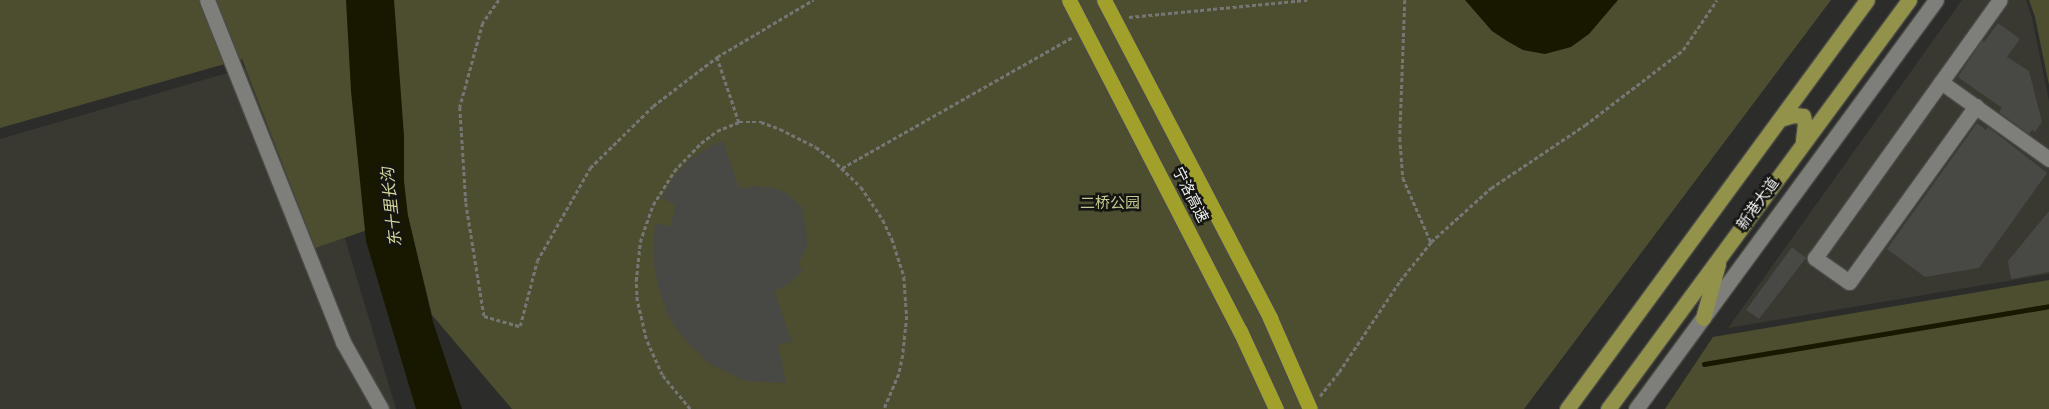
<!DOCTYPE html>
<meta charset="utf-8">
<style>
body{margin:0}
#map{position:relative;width:2049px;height:409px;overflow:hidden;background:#2c2d2a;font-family:Signika,"Noto Sans SC",sans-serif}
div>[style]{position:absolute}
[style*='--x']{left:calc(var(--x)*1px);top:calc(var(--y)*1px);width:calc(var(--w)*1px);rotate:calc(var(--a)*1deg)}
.built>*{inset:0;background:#393931}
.green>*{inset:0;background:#4d4e30}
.water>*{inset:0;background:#181700}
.stream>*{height:4.5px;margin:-2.25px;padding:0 2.25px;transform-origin:2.25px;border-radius:2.25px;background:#181700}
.building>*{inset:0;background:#484845}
.path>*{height:2.5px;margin-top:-1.25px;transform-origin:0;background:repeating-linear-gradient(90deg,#767674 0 4px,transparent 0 6.5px)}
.roads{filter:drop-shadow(1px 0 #4a4a47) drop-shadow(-1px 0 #4a4a47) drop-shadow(0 1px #4a4a47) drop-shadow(0 -1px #4a4a47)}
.minor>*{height:15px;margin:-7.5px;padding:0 7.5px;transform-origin:7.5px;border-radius:7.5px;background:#7e7e7b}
.major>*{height:15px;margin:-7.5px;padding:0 7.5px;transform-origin:7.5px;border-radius:7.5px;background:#92924a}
.bridges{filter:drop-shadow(1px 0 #4a4a47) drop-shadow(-1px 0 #4a4a47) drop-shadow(0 1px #4a4a47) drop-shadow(0 -1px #4a4a47)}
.highway-bridge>*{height:15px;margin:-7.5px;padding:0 7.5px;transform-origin:7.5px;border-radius:7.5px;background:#a0a02a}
span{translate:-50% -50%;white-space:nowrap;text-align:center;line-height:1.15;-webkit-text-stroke:5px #151514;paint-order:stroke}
.street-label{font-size:15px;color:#f1f1f0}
.park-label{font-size:15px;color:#c6c88d}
.water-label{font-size:16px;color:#d3d59a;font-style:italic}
</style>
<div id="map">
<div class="built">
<div style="clip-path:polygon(1962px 0,2026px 0,2032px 18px,2049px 101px,2049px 274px,1728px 328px)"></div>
<div style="clip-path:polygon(290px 55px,396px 409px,0 409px,0 139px)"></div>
</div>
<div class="green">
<div style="clip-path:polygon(0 0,1831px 0,1524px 409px,512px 409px,432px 315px,408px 216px,315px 248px,242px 59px,0 128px)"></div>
<div style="clip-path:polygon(2029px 0,2049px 0,2049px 85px,2035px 17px)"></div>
<div style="clip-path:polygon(2049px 280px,2049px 409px,1665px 409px,1713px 337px)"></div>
</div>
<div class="water">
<div style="clip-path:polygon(346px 0,394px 0,404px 136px,404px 181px,408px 216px,433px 322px,462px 409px,416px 409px,366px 241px,351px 91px)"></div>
<div style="clip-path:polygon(1465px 0,1618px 0,1589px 34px,1571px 47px,1545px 54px,1523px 50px,1507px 41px,1492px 31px)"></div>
</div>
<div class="stream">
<div style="--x:1704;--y:364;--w:350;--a:-9.5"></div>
</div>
<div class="building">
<div style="clip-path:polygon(1998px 23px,2020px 39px,2007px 57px,2029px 71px,2042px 122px,2035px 132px,2032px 130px,2029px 134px,1999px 112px,2002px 108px,1958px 77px,1982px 40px,1984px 42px)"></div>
<div style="clip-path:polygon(1977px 123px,1986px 130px,1988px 127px,2047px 173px,1979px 268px,1925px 277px,1887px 249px)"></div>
<div style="clip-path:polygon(723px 141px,739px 189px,755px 186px,773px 188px,786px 193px,805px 210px,802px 212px,806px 227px,807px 245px,798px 266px,803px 270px,791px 282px,774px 291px,792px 342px,778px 344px,786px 383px,746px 381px,710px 364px,687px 342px,676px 328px,667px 313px,658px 285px,653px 259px,655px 223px,670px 227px,676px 205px,662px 198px,673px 178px,688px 161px,711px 146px)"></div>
<div style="clip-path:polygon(2049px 211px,2049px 272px,2011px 279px,2008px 261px)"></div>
<div style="clip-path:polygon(1792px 247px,1806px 258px,1759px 319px,1746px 310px)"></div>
</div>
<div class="path">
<div style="--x:499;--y:0;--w:28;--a:125"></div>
<div style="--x:483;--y:23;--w:87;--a:105.3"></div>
<div style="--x:460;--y:107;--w:96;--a:86.4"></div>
<div style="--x:466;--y:203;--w:114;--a:80.9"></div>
<div style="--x:484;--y:316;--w:37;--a:16"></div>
<div style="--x:520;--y:326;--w:67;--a:-75.3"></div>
<div style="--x:537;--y:261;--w:107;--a:-60.3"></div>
<div style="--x:590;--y:168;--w:88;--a:-44.5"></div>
<div style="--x:653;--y:106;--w:81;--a:-37.4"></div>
<div style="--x:717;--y:57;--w:112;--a:-30.7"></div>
<div style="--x:1405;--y:0;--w:138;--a:92.1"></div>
<div style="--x:1400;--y:138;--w:40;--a:85.7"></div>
<div style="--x:1403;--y:178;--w:70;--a:66.4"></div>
<div style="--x:1129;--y:17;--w:179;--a:-5.5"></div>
<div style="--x:717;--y:57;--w:69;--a:71.3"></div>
<div style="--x:842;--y:168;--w:266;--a:-29.6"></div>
<div style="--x:1320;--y:396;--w:31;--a:-52"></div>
<div style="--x:1339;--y:372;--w:110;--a:-56.2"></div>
<div style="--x:1400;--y:281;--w:50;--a:-51.5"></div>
<div style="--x:1431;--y:242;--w:81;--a:-42"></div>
<div style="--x:1491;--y:188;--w:113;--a:-33.8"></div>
<div style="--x:1585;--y:125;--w:123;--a:-37.4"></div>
<div style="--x:1683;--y:50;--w:60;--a:-55.8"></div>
<div style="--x:690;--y:409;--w:44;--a:-129.5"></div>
<div style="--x:662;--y:375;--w:39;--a:-114"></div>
<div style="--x:646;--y:339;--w:39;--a:-103"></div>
<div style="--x:637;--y:301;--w:20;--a:-93"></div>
<div style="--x:636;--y:281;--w:39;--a:-84"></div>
<div style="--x:640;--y:242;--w:39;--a:-71"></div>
<div style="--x:653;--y:205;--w:40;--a:-58"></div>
<div style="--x:674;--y:171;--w:39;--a:-46"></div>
<div style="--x:701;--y:143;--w:20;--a:-37"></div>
<div style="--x:717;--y:131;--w:24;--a:-22"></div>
<div style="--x:739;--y:122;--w:22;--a:0"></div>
<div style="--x:761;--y:122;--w:20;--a:20"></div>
<div style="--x:780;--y:129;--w:40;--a:26.6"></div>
<div style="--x:816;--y:147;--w:20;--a:37"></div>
<div style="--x:832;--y:159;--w:40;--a:44"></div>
<div style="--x:861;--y:187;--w:40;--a:56"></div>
<div style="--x:883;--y:220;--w:21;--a:65"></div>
<div style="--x:892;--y:239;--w:40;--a:72"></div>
<div style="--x:904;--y:277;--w:39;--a:86"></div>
<div style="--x:907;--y:316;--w:39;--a:96"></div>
<div style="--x:903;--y:355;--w:19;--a:102"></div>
<div style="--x:899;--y:374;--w:38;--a:113"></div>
</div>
<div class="roads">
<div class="minor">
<div style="--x:207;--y:0;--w:368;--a:68.3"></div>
<div style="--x:343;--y:342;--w:77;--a:60.4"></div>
<div style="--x:1941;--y:82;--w:133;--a:35.5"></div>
<div style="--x:1976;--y:106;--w:217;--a:125.8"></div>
<div style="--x:1849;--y:282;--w:42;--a:-144.8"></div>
<div style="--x:1815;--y:258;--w:317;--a:-54.4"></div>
<div style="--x:1636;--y:409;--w:507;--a:-53.74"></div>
</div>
<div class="major">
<div style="--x:1780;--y:119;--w:15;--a:-16"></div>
<div style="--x:1794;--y:115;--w:9;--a:6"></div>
<div style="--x:1803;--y:116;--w:8;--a:76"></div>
<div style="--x:1805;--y:124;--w:17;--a:97"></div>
<div style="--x:1703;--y:318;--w:56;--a:-74.5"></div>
<div style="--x:1567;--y:409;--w:507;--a:-53.74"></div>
<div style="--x:1608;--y:409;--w:508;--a:-53.65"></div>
</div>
</div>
<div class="bridges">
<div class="highway-bridge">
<div style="--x:1069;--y:0;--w:373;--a:62.7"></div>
<div style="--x:1240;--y:331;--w:86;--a:65.2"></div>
<div style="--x:1104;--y:0;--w:359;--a:62.4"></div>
<div style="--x:1270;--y:318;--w:99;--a:66.3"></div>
</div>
</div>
<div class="street-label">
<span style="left:1190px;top:195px;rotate:63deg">宁洛高速</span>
<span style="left:1758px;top:204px;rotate:-54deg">新港大道</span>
</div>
<div class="park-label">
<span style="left:1110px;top:204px">二桥公园</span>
</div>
<div class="water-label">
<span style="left:392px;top:207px;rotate:-96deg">东十里长沟</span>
</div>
</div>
